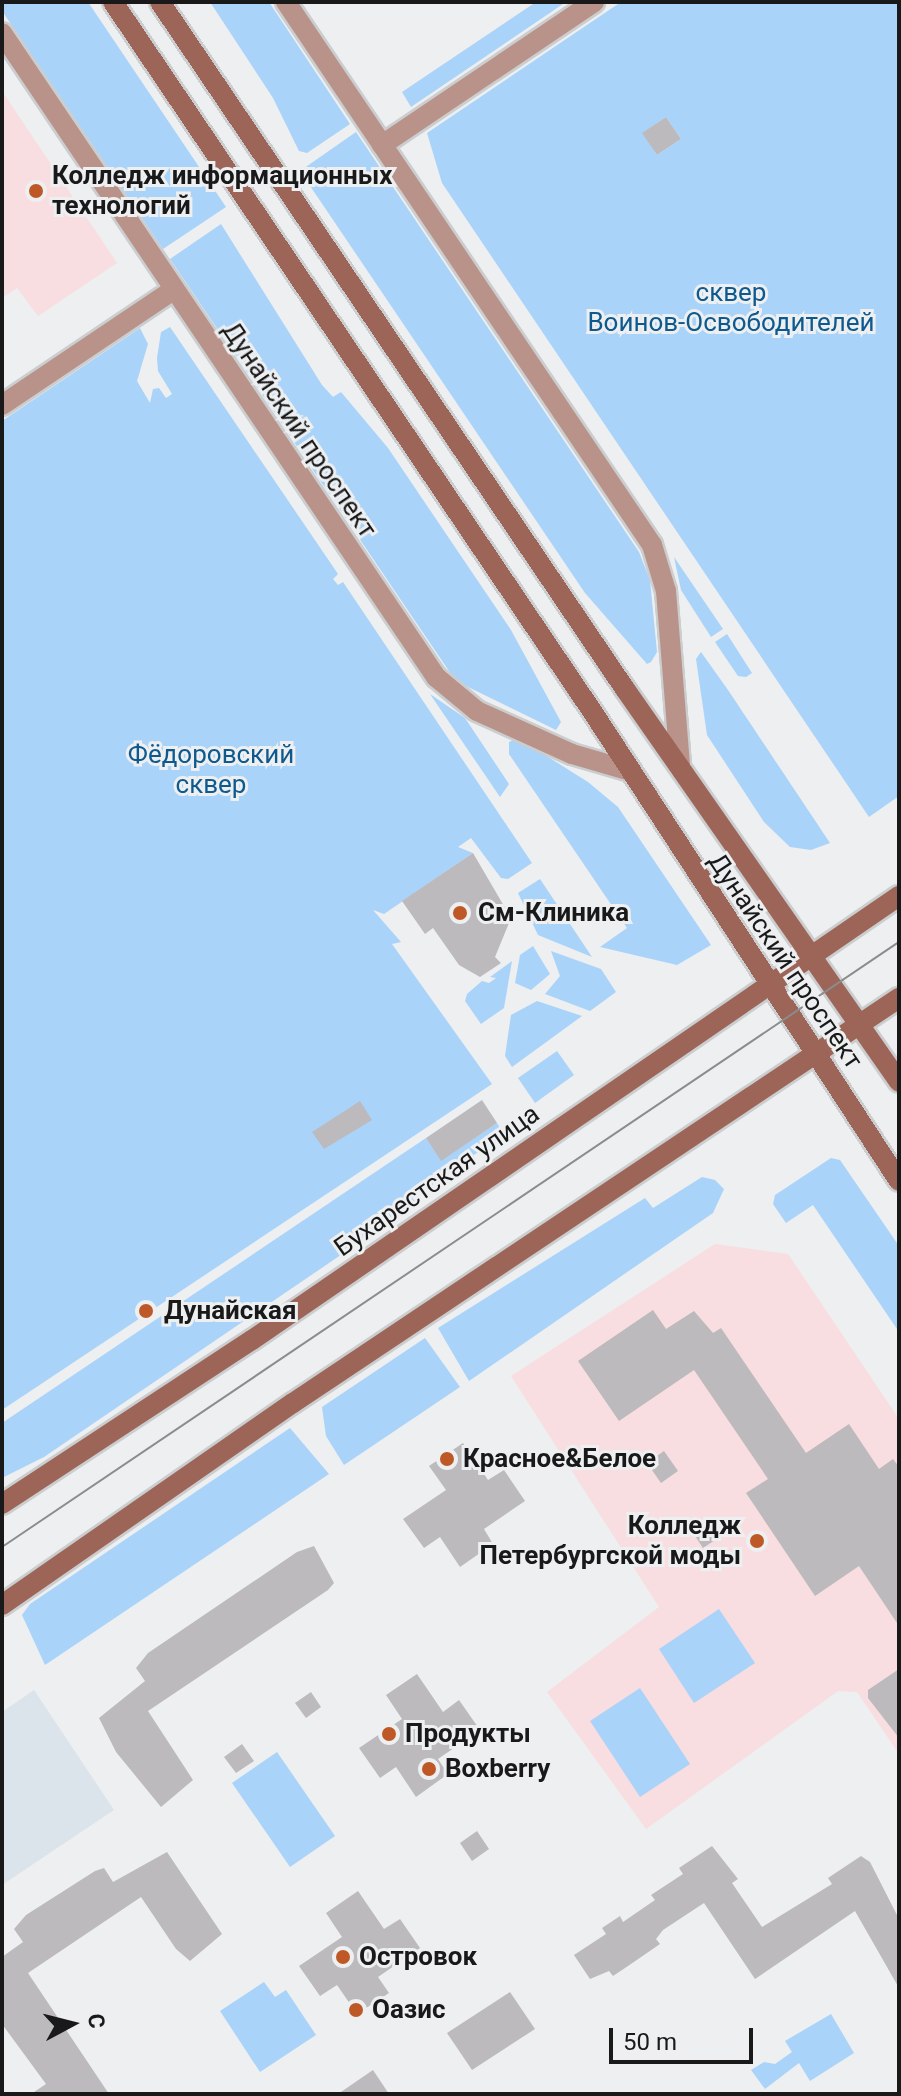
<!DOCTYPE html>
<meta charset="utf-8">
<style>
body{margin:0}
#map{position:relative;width:901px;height:2096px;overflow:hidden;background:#edeff0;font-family:Roboto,sans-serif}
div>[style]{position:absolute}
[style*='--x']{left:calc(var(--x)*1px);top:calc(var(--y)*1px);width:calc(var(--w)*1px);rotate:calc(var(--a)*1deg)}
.built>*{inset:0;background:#dce4eb}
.education>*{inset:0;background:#f8dde1}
.green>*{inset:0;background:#aad3f9}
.building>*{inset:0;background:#bcbabc}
.roads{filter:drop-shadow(2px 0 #cbcdce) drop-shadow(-2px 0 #cbcdce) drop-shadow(0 2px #cbcdce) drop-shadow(0 -2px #cbcdce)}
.street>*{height:20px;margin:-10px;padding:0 10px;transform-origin:10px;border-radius:10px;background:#b99289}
.secondary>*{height:20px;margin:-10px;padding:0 10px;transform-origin:10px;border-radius:10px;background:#9c6558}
.tram>*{height:2px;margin:-1px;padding:0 1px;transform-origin:1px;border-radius:1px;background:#8b8c8d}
.dots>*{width:22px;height:22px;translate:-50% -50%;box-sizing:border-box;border:4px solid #edeff0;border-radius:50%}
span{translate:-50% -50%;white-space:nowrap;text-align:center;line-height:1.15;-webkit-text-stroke:6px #edeff0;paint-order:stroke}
.poi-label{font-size:26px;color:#19191a;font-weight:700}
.left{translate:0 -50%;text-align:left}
.right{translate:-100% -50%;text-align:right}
.park-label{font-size:26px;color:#0e5a8f}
.street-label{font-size:26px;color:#19191a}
.frame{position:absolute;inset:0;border:4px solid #19191a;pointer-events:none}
.north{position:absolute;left:32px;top:1984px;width:80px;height:80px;-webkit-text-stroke:6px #edeff0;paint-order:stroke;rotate:83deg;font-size:22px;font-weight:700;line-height:32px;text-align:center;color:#19191a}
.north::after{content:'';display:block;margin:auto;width:28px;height:36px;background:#19191a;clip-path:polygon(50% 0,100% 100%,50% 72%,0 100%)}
.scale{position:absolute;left:609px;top:2028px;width:144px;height:36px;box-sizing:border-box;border:4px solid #19191a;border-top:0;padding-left:10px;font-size:24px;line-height:28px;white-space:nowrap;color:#19191a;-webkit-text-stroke:6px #edeff0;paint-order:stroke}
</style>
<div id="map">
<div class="built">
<div style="clip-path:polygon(34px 1690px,114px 1810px,2px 1885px,2px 1712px)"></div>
</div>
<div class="education">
<div style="clip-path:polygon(2px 91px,117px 263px,38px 316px,17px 288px,2px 298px)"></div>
<div style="clip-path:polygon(715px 1244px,788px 1254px,899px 1419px,899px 1754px,857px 1692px,838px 1691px,646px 1829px,547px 1692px,659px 1607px,511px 1376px)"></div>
</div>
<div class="green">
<div style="clip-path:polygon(2px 2px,88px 2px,226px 207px,163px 249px,2px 11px)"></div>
<div style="clip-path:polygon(210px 2px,269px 2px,350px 124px,307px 153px,299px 151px,273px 98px)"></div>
<div style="clip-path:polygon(536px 2px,566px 2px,411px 107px,402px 92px)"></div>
<div style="clip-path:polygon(evenodd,621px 2px,899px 2px,899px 796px,869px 817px,442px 183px,427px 133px,621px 2px,666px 117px,681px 139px,657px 155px,643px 133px,666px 117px)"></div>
<div style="clip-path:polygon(356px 132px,639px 552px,650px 580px,657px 652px,651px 662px,647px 664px,585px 593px,300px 171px)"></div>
<div style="clip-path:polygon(221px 224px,322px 385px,333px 397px,341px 392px,388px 448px,511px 630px,561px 722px,556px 730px,466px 686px,451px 674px,170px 259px)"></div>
<div style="clip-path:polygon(170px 327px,338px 574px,333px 579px,338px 585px,343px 582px,532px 863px,508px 879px,501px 878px,471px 838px,458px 847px,473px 853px,384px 914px,373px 910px,401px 942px,392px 944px,492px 1084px,2px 1410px,2px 421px,140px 328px,148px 344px,137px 381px,150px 403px,153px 389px,159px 388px,166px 398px,172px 394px,158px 371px,157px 358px,161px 332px)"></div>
<div style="clip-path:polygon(674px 557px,723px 629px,711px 637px,681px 590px)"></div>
<div style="clip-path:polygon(727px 634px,752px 673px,746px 677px,738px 676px,715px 642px)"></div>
<div style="clip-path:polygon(701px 652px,728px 690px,830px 843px,811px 850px,790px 847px,764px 822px,707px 735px,696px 659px)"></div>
<div style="clip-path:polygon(430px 694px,465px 718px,509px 784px,500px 797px)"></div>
<div style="clip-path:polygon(518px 738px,588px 782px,618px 807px,711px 945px,677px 965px,600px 947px,627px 928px,509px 754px,509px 742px)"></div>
<div style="clip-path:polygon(540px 879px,592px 957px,538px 935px,518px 893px)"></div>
<div style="clip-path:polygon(533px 946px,550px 974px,531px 990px,515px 983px,520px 955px)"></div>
<div style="clip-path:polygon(551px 951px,601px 969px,616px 992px,590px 1011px,545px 994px,560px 976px)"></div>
<div style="clip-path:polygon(512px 961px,504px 1008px,481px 1024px,465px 1001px,467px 994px,482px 981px,489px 983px,496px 978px,490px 977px)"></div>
<div style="clip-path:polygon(537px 1001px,582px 1016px,512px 1067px,505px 1056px,511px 1015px)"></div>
<div style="clip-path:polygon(557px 1051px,574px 1075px,535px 1103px,518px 1078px)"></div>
<div style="clip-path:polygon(497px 1123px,504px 1134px,438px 1180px,401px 1214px,44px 1457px,2px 1478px,2px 1423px,426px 1138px,441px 1160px)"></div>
<div style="clip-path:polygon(831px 1158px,840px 1160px,899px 1246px,899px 1332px,813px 1205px,786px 1223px,773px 1204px,775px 1195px)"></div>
<div style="clip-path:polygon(702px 1177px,715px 1180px,724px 1189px,713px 1213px,469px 1381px,438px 1328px,645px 1198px,653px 1208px)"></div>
<div style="clip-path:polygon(425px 1338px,460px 1387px,344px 1465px,326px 1436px,322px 1407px)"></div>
<div style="clip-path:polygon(290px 1428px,329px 1474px,45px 1665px,22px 1615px,30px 1604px)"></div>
<div style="clip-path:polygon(719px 1609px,755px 1663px,694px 1703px,659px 1649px)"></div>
<div style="clip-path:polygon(640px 1688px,690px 1764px,640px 1797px,590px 1721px)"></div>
<div style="clip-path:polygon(277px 1752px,335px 1836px,290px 1867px,232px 1783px)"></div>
<div style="clip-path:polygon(264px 1982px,275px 1997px,286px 1990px,316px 2035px,260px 2072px,220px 2011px)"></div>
<div style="clip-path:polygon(831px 2014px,854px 2053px,810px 2081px,799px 2063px,765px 2089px,751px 2070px,764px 2062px,775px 2064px,792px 2052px,785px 2041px)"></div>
</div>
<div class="building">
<div style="clip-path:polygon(666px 117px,681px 139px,657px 155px,642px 133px)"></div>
<div style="clip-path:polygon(473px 853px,511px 918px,495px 957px,501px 963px,480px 977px,459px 965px,433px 928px,425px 934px,402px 901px)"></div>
<div style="clip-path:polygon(482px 1100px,497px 1123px,441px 1161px,426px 1138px)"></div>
<div style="clip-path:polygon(360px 1101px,372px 1120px,324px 1149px,312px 1132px)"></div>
<div style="clip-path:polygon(653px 1310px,666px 1329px,694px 1311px,713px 1333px,721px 1328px,806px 1453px,849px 1424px,879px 1469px,893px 1459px,899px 1467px,899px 1626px,859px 1566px,815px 1596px,746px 1493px,768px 1479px,694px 1370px,619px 1421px,578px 1361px)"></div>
<div style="clip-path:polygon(463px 1443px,488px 1480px,504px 1470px,525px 1501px,484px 1529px,493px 1544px,460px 1567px,440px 1537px,424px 1548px,403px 1519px,446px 1490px,429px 1466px)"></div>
<div style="clip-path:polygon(664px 1451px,678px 1471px,661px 1483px,647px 1463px)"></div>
<div style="clip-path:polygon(706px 1520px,718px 1538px,703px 1548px,691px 1530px)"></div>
<div style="clip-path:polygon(314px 1546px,334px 1583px,328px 1590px,148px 1711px,193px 1780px,161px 1807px,116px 1752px,99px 1718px,145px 1681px,136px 1668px,148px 1653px,297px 1552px)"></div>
<div style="clip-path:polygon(899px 1669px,899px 1738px,868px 1698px,868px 1690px)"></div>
<div style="clip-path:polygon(417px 1674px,443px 1712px,459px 1700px,480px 1730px,438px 1759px,448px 1774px,416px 1797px,396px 1767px,380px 1778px,359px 1748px,402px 1719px,386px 1695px)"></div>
<div style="clip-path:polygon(311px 1692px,321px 1707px,306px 1718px,295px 1703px)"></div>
<div style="clip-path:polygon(242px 1744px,254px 1761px,236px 1773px,224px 1757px)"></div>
<div style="clip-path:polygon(477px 1831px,489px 1849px,472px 1861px,460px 1843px)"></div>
<div style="clip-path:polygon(712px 1846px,738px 1879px,732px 1883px,762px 1927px,832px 1884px,828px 1878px,861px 1856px,870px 1862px,899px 1919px,899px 1988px,855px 1911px,755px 1979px,704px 1903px,663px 1930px,656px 1939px,660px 1944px,628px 1966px,613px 1976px,609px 1971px,590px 1979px,574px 1955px,606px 1934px,602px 1928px,620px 1916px,623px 1922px,655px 1900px,651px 1895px,683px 1874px,679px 1868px)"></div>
<div style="clip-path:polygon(167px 1852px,222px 1934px,190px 1961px,176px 1949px,141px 1897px,28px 1973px,109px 2094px,31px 2094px,46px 2084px,2px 2024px,2px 1957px,23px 1942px,14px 1929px,26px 1915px,95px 1871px,104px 1868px,113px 1882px)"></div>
<div style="clip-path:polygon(358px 1891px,384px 1929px,400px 1919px,420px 1948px,378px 1977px,389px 1993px,357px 2014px,337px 1985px,320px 1996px,299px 1966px,342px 1937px,326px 1913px)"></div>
<div style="clip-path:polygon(510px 1992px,535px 2029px,472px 2070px,447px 2033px)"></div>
<div style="clip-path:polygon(373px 2070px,389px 2094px,338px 2094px)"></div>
</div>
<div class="roads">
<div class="street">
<div style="--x:286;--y:2;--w:655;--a:56.02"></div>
<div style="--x:652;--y:545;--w:48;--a:73.1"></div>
<div style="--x:666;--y:591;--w:175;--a:85.4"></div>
<div style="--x:2;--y:33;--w:777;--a:56.02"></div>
<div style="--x:436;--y:677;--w:53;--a:39.7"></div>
<div style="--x:477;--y:711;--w:104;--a:24.4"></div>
<div style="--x:572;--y:754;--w:57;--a:16.2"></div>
<div style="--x:382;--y:145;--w:256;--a:-34"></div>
<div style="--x:2;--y:405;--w:206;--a:-33.9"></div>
</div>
<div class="secondary">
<div style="--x:113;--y:2;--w:856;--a:55.96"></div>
<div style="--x:592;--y:711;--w:561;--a:56.85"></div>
<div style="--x:160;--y:2;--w:830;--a:55.91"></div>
<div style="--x:625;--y:689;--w:479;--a:55.1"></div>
<div style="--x:2;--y:1504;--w:299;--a:-33.3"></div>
<div style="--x:252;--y:1340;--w:785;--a:-34.46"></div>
<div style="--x:2;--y:1605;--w:354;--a:-34.8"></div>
<div style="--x:293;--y:1403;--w:729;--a:-33.76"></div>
</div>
</div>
<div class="tram">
<div style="--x:2;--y:1547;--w:1082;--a:-34"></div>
</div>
<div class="dots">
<div style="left:36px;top:191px;background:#be5927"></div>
<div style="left:460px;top:913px;background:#be5927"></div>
<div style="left:146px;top:1311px;background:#be5927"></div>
<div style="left:447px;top:1459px;background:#be5927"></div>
<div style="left:757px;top:1541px;background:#be5927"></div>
<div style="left:389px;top:1734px;background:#be5927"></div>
<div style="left:429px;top:1769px;background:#be5927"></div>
<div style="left:343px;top:1957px;background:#be5927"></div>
<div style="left:356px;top:2010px;background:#be5927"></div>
</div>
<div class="poi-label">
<span class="left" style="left:52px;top:191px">Колледж информационных<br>технологий</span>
<span class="left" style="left:478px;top:913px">См-Клиника</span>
<span class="left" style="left:164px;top:1311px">Дунайская</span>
<span class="left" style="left:463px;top:1459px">Красное&amp;Белое</span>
<span class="right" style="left:741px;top:1541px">Колледж<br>Петербургской моды</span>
<span class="left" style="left:405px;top:1734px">Продукты</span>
<span class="left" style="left:445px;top:1769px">Boxberry</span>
<span class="left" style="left:359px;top:1957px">Островок</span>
<span class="left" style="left:372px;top:2010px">Оазис</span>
</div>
<div class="park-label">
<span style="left:731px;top:308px">сквер<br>Воинов-Освободителей</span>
<span style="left:211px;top:770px">Фёдоровский<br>сквер</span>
</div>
<div class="street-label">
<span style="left:299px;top:430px;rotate:56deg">Дунайский проспект</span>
<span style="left:785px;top:961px;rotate:56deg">Дунайский проспект</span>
<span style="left:437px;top:1181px;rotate:-35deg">Бухарестская улица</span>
</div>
<div class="frame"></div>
<div class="north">С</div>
<div class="scale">50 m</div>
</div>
